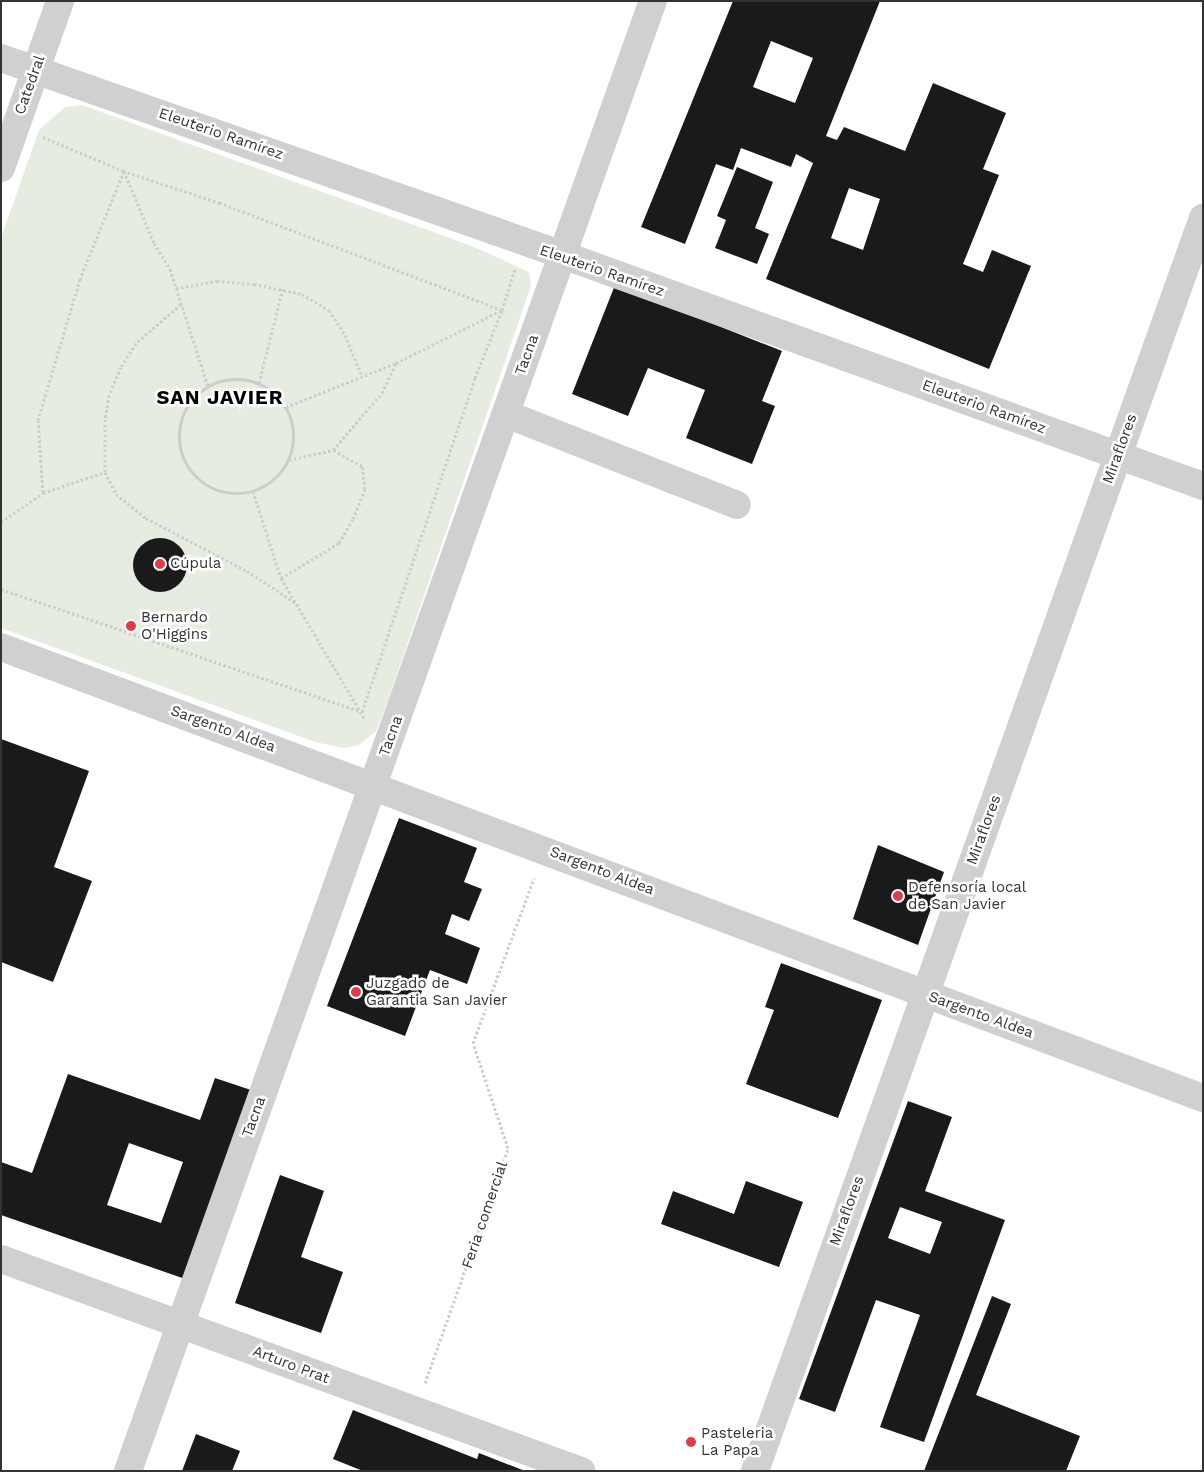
<!DOCTYPE html>
<meta charset="utf-8">
<style>
body{margin:0}
#map{position:relative;width:1204px;height:1472px;overflow:hidden;background:#fff;font-family:"Work Sans",sans-serif}
div>[style]{position:absolute}
[style*='--x']{left:calc(var(--x)*1px);top:calc(var(--y)*1px);width:calc(var(--w)*1px);rotate:calc(var(--a)*1deg)}
.green>*{inset:0;background:#e6ecdf}
.building>*{inset:0;background:#1a1a1a}
.round{border-radius:50%}
.path>*{height:3px;margin-top:-1.5px;transform-origin:0;background:repeating-linear-gradient(90deg,#cdcdcd 0 2.5px,transparent 0 5px)}
.path>.ring{margin:-1.5px;padding:0;box-sizing:content-box;background:none;border:3px solid #cdcdcd;border-radius:50%}
.minor>*{height:28px;margin:-14px;padding:0 14px;transform-origin:14px;border-radius:14px;background:#d0d0d0}
.dots>*{width:14px;height:14px;translate:-50% -50%;box-sizing:border-box;border:2px solid #fff;border-radius:50%}
span{translate:-50% -50%;white-space:nowrap;text-align:center;line-height:1.15;-webkit-text-stroke:5px #fff;paint-order:stroke}
.street-label{font-size:15px;color:#333}
.poi-label{font-size:15px;color:#333}
.left{translate:0 -50%;text-align:left}
.district-label{font-size:20px;color:#000;font-weight:700;letter-spacing:1px}
.frame{position:absolute;inset:0;border:2px solid #333;pointer-events:none}
</style>
<div id="map">
<div class="green">
<div style="clip-path:polygon(82px 105px,472px 246px,529px 272px,531px 286px,388px 700px,376px 731px,359px 745px,344px 748px,315px 742px,1px 628px,1px 238px,39px 130px,65px 107px)"></div>
</div>
<div class="building">
<div style="clip-path:polygon(evenodd,733px 1px,880px 1px,826px 136px,837px 140px,844px 127px,905px 151px,933px 83px,1006px 113px,983px 169px,999px 175px,963px 264px,983px 272px,992px 250px,1031px 266px,989px 369px,766px 279px,813px 163px,796px 154px,791px 167px,741px 148px,733px 170px,716px 164px,685px 244px,641px 227px,733px 1px,771px 41px,813px 58px,795px 103px,753px 87px,771px 41px,733px 1px,849px 188px,880px 199px,863px 250px,831px 238px,849px 188px)"></div>
<div style="clip-path:polygon(737px 167px,773px 182px,755px 228px,769px 234px,757px 264px,715px 248px,726px 220px,717px 216px)"></div>
<div style="clip-path:polygon(615px 285px,782px 351px,762px 401px,775px 406px,752px 464px,686px 438px,705px 390px,648px 368px,628px 416px,572px 394px)"></div>
<div class="round" style="left:133px;top:538px;width:54px;height:54px"></div>
<div style="clip-path:polygon(1px 739px,89px 771px,54px 867px,92px 881px,53px 982px,1px 962px)"></div>
<div style="clip-path:polygon(399px 818px,477px 848px,464px 882px,482px 889px,469px 921px,452px 914px,445px 934px,480px 948px,467px 984px,430px 970px,405px 1036px,327px 1006px)"></div>
<div style="clip-path:polygon(878px 845px,944px 872px,918px 945px,853px 919px)"></div>
<div style="clip-path:polygon(781px 963px,882px 1000px,838px 1118px,746px 1084px,774px 1010px,765px 1007px)"></div>
<div style="clip-path:polygon(evenodd,68px 1074px,200px 1120px,215px 1078px,254px 1091px,188px 1280px,1px 1215px,1px 1162px,32px 1173px,68px 1074px,129px 1143px,183px 1162px,161px 1223px,107px 1205px,129px 1143px)"></div>
<div style="clip-path:polygon(evenodd,908px 1101px,952px 1117px,925px 1191px,1005px 1220px,924px 1442px,880px 1427px,920px 1315px,876px 1300px,835px 1412px,799px 1399px,908px 1101px,900px 1207px,942px 1222px,930px 1254px,888px 1238px,900px 1207px)"></div>
<div style="clip-path:polygon(280px 1175px,324px 1191px,301px 1257px,343px 1272px,321px 1333px,235px 1303px)"></div>
<div style="clip-path:polygon(746px 1181px,803px 1202px,779px 1267px,661px 1224px,673px 1191px,734px 1214px)"></div>
<div style="clip-path:polygon(992px 1296px,1011px 1304px,976px 1395px,1080px 1436px,1066px 1471px,924px 1471px)"></div>
<div style="clip-path:polygon(353px 1410px,477px 1459px,479px 1453px,525px 1471px,363px 1471px,333px 1459px)"></div>
<div style="clip-path:polygon(196px 1434px,240px 1451px,232px 1471px,182px 1471px)"></div>
</div>
<div class="path">
<div style="--x:43;--y:137;--w:88;--a:22.8"></div>
<div style="--x:124;--y:171;--w:78;--a:67.4"></div>
<div style="--x:154;--y:243;--w:31;--a:58"></div>
<div style="--x:170;--y:269;--w:123;--a:72"></div>
<div style="--x:176;--y:288;--w:42;--a:-9.7"></div>
<div style="--x:217;--y:281;--w:37;--a:5"></div>
<div style="--x:254;--y:284;--w:49;--a:11.8"></div>
<div style="--x:302;--y:294;--w:31;--a:31"></div>
<div style="--x:329;--y:310;--w:30;--a:57"></div>
<div style="--x:345;--y:335;--w:42;--a:67.7"></div>
<div style="--x:181;--y:304;--w:60;--a:139.1"></div>
<div style="--x:136;--y:343;--w:28;--a:122"></div>
<div style="--x:121;--y:367;--w:30;--a:113"></div>
<div style="--x:109;--y:395;--w:24;--a:99"></div>
<div style="--x:105;--y:419;--w:53;--a:90"></div>
<div style="--x:105;--y:472;--w:25;--a:63"></div>
<div style="--x:116;--y:494;--w:38;--a:39"></div>
<div style="--x:146;--y:518;--w:114;--a:27.7"></div>
<div style="--x:247;--y:571;--w:62;--a:33.2"></div>
<div class="ring" style="left:179px;top:379px;width:111px;height:111px"></div>
<div style="--x:259;--y:383;--w:98;--a:-75.8"></div>
<div style="--x:286;--y:407;--w:118;--a:-21.8"></div>
<div style="--x:396;--y:363;--w:119;--a:-26.6"></div>
<div style="--x:502;--y:310;--w:43;--a:-72.4"></div>
<div style="--x:289;--y:460;--w:45;--a:-12.8"></div>
<div style="--x:253;--y:491;--w:91;--a:72.2"></div>
<div style="--x:281;--y:578;--w:163;--a:59.3"></div>
<div style="--x:1;--y:522;--w:51;--a:-34.6"></div>
<div style="--x:43;--y:493;--w:65;--a:-18.7"></div>
<div style="--x:281;--y:578;--w:68;--a:-31.1"></div>
<div style="--x:339;--y:543;--w:28;--a:-60"></div>
<div style="--x:353;--y:519;--w:32;--a:-68"></div>
<div style="--x:365;--y:489;--w:23;--a:-97"></div>
<div style="--x:362;--y:466;--w:33;--a:-151"></div>
<div style="--x:333;--y:450;--w:75;--a:-49.3"></div>
<div style="--x:382;--y:393;--w:33;--a:-65"></div>
<div style="--x:1;--y:589;--w:381;--a:18.8"></div>
<div style="--x:362;--y:712;--w:353;--a:-71.3"></div>
<div style="--x:475;--y:378;--w:73;--a:-68.3"></div>
<div style="--x:502;--y:310;--w:302;--a:-159.2"></div>
<div style="--x:220;--y:203;--w:101;--a:-161.6"></div>
<div style="--x:124;--y:171;--w:117;--a:112.2"></div>
<div style="--x:80;--y:279;--w:147;--a:106.6"></div>
<div style="--x:38;--y:420;--w:73;--a:86.1"></div>
<div style="--x:425;--y:1383;--w:249;--a:-70.5"></div>
<div style="--x:508;--y:1148;--w:111;--a:-108.4"></div>
<div style="--x:473;--y:1043;--w:176;--a:-69.7"></div>
</div>
<div class="minor">
<div style="--x:1;--y:58;--w:596;--a:19.32"></div>
<div style="--x:563;--y:255;--w:680;--a:19.85"></div>
<div style="--x:1;--y:168;--w:177;--a:-70.5"></div>
<div style="--x:506;--y:414;--w:248;--a:21.5"></div>
<div style="--x:1;--y:647;--w:1284;--a:20.57"></div>
<div style="--x:1;--y:1259;--w:618;--a:20.08"></div>
<div style="--x:128;--y:1471;--w:1561;--a:-70.35"></div>
<div style="--x:755;--y:1471;--w:1331;--a:-70.33"></div>
</div>
<div class="dots">
<div style="left:160px;top:564px;background:#e63946"></div>
<div style="left:131px;top:626px;background:#e63946"></div>
<div style="left:898px;top:896px;background:#e63946"></div>
<div style="left:356px;top:992px;background:#e63946"></div>
<div style="left:691px;top:1442px;background:#e63946"></div>
</div>
<div class="street-label">
<span style="left:30px;top:85px;rotate:-70deg">Catedral</span>
<span style="left:221px;top:134px;rotate:19deg">Eleuterio Ramírez</span>
<span style="left:602px;top:271px;rotate:19deg">Eleuterio Ramírez</span>
<span style="left:527px;top:355px;rotate:-70deg">Tacna</span>
<span style="left:984px;top:407px;rotate:20deg">Eleuterio Ramírez</span>
<span style="left:1120px;top:449px;rotate:-70deg">Miraflores</span>
<span style="left:223px;top:729px;rotate:20deg">Sargento Aldea</span>
<span style="left:391px;top:736px;rotate:-70deg">Tacna</span>
<span style="left:984px;top:830px;rotate:-70deg">Miraflores</span>
<span style="left:602px;top:871px;rotate:21deg">Sargento Aldea</span>
<span style="left:981px;top:1015px;rotate:20deg">Sargento Aldea</span>
<span style="left:254px;top:1117px;rotate:-70deg">Tacna</span>
<span style="left:847px;top:1211px;rotate:-70deg">Miraflores</span>
<span style="left:485px;top:1215px;rotate:-71deg">Feria comercial</span>
<span style="left:291px;top:1365px;rotate:21deg">Arturo Prat</span>
</div>
<div class="poi-label">
<span class="left" style="left:170px;top:564px">Cúpula</span>
<span class="left" style="left:141px;top:626px">Bernardo<br>O'Higgins</span>
<span class="left" style="left:908px;top:896px">Defensoría local<br>de San Javier</span>
<span class="left" style="left:366px;top:992px">Juzgado de<br>Garantia San Javier</span>
<span class="left" style="left:701px;top:1442px">Pasteleria<br>La Papa</span>
</div>
<div class="district-label">
<span style="left:220px;top:397px">SAN JAVIER</span>
</div>
<div class="frame"></div>
</div>
